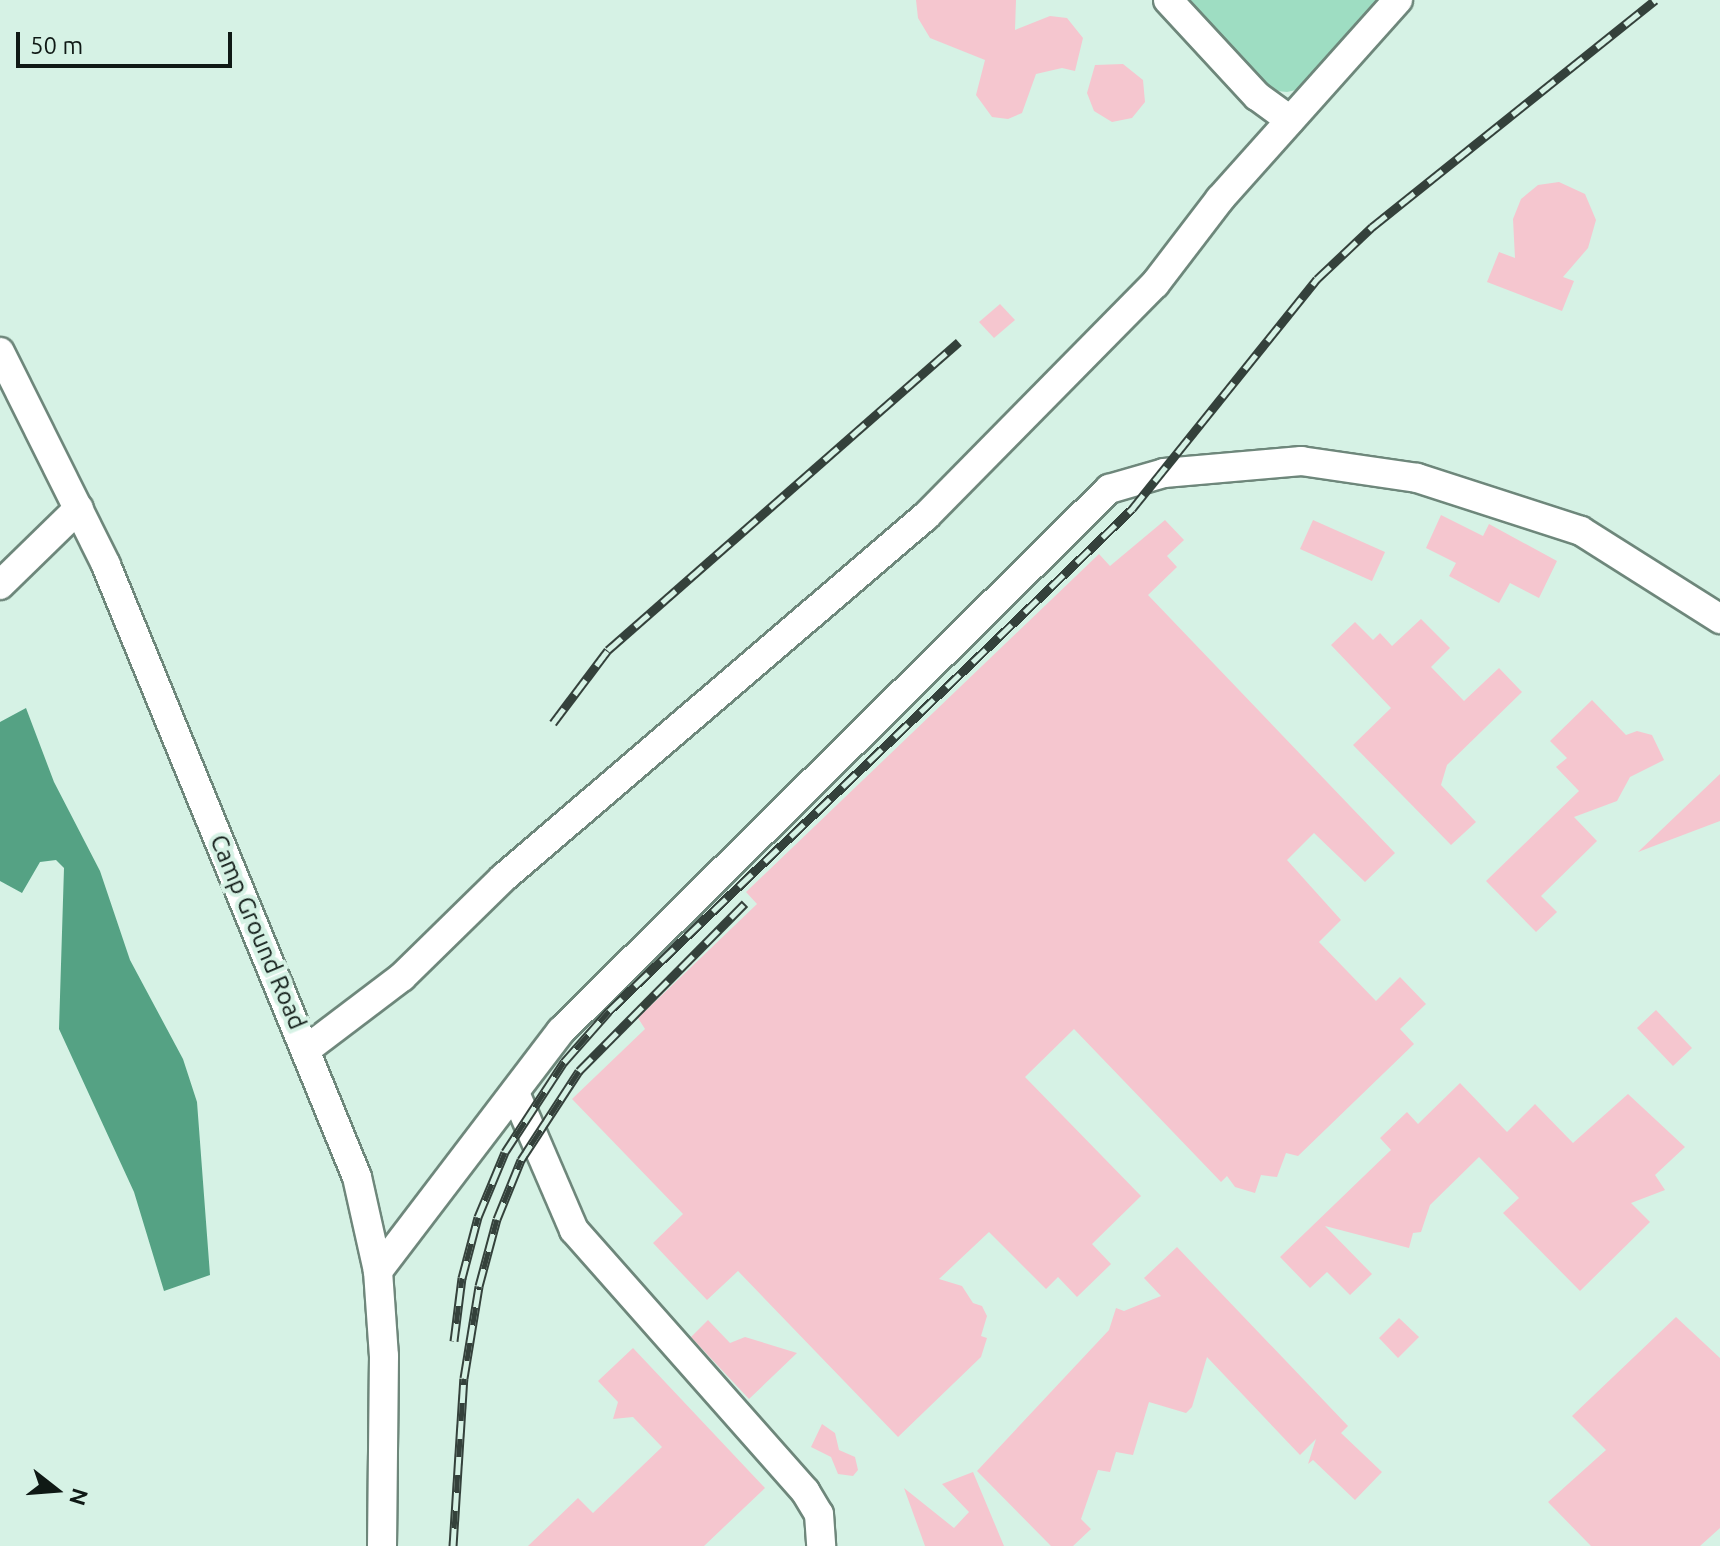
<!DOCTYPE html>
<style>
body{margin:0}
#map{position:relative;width:1720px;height:1546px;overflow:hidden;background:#d6f2e5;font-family:Ubuntu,sans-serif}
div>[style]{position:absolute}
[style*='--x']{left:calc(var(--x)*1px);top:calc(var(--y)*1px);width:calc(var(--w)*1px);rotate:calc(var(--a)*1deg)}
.green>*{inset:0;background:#9eddc2}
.water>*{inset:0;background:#55a284}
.building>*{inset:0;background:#f5c6cf}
.roads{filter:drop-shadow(2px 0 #6e877b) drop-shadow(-2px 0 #6e877b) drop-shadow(0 2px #6e877b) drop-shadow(0 -2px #6e877b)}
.minor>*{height:28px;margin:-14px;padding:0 14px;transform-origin:14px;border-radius:14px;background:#fff}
.rail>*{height:9px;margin-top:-4.5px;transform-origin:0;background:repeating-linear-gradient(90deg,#d6f2e5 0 18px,#34413b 0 36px);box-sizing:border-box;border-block:2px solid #34413b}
span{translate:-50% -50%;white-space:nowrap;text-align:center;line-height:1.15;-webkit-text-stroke:8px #d6f2e5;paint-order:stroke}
.street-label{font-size:24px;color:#0f1915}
.north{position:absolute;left:16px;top:1450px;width:80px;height:80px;-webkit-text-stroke:6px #d6f2e5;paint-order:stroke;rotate:107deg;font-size:22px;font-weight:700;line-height:32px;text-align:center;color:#0f1915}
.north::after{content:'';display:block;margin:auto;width:28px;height:36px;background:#0f1915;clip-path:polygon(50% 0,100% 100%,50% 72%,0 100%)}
.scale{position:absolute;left:16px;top:32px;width:216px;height:36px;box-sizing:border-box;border:4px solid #0f1915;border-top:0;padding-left:10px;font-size:24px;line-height:28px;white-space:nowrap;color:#0f1915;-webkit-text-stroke:6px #d6f2e5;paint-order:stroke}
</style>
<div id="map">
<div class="green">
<div style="clip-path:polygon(1177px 0,1377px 0,1305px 88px,1287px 92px,1277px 91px,1243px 66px)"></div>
</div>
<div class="water">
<div style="clip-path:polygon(26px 708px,54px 782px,100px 871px,130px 960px,183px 1059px,197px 1102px,210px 1275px,164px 1291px,134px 1192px,59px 1029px,64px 868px,56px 860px,40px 862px,22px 893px,0 881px,0 722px)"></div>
</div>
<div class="building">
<div style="clip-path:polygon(916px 0,1016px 0,1015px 30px,1050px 16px,1067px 18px,1083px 38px,1075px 71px,1062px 68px,1036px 74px,1022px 113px,1008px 119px,992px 117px,976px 95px,985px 60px,930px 38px,918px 18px)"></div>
<div style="clip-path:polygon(1123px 64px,1143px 80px,1145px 102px,1132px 118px,1112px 122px,1094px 111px,1087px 93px,1095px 65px)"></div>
<div style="clip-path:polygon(1559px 182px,1585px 194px,1596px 220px,1588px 248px,1563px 277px,1574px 281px,1562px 311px,1487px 282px,1499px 252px,1515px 258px,1513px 219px,1521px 199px,1538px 185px)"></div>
<div style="clip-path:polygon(1000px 304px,1015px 320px,994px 338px,979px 322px)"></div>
<div style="clip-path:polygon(1441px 515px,1483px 536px,1489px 524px,1557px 561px,1539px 598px,1510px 583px,1499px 603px,1449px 576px,1456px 563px,1426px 548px)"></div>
<div style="clip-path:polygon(1165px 520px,1184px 540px,1167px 556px,1177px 567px,1148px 595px,1395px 853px,1365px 882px,1314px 833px,1287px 860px,1341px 920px,1319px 942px,1376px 1001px,1400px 977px,1426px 1004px,1400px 1029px,1414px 1044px,1298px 1156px,1286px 1153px,1277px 1177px,1261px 1175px,1255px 1193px,1235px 1187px,1227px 1176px,1221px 1182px,1074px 1029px,1025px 1077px,1141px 1196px,1092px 1244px,1111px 1264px,1077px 1297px,1058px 1277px,1046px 1289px,989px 1232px,939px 1279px,962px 1286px,973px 1303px,982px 1306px,987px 1316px,981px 1336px,987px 1338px,981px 1357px,898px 1437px,738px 1271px,707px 1300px,685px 1277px,653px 1243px,683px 1214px,572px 1099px,645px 1029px,638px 1018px,757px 904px,746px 892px,1099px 554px,1110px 566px)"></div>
<div style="clip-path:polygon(1313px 520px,1385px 552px,1372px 581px,1300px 549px)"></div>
<div style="clip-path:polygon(1421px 619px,1450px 648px,1431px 667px,1464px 701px,1499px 668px,1522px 692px,1447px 765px,1441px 785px,1476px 822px,1451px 845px,1353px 745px,1391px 708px,1331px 645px,1355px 622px,1373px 640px,1380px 633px,1392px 646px)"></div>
<div style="clip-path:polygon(1592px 700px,1626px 735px,1637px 731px,1652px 735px,1664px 760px,1630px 777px,1617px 801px,1574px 817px,1597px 841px,1541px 896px,1557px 912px,1536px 932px,1486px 881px,1579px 791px,1556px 767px,1567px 758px,1550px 741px)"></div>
<div style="clip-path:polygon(1720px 774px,1720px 821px,1638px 852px)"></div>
<div style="clip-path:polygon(1656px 1010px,1692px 1048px,1673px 1066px,1637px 1028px)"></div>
<div style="clip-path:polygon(1460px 1083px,1507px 1132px,1535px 1104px,1573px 1143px,1628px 1094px,1685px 1147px,1655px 1175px,1665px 1190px,1631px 1203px,1650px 1222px,1580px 1291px,1503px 1213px,1519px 1198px,1479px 1157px,1430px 1205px,1421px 1232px,1413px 1233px,1409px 1248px,1325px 1226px,1372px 1274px,1350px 1295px,1327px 1272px,1310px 1288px,1280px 1257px,1391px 1150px,1380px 1138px,1407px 1112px,1418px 1124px)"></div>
<div style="clip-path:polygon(1177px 1247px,1348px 1426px,1341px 1433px,1382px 1472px,1355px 1500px,1313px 1460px,1308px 1464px,1316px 1439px,1300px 1455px,1207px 1357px,1192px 1407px,1186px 1413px,1149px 1402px,1133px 1455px,1116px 1452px,1110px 1472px,1098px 1470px,1081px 1519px,1091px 1529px,1073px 1546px,1051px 1546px,977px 1471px,1109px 1330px,1116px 1308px,1124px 1311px,1161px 1296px,1144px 1278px)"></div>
<div style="clip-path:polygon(1676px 1317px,1720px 1358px,1720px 1528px,1700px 1546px,1591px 1546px,1548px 1502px,1606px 1450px,1572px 1416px)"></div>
<div style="clip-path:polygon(1399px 1318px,1419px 1337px,1398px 1358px,1379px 1338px)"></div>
<div style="clip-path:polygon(708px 1320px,730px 1343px,745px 1337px,797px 1353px,749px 1399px,691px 1337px)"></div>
<div style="clip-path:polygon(633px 1348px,765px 1488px,704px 1546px,528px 1546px,578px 1498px,593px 1513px,662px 1447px,633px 1417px,613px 1419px,618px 1402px,598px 1381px)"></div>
<div style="clip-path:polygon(822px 1424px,835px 1433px,839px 1450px,855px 1457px,858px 1470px,853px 1476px,838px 1474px,831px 1457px,811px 1447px)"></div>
<div style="clip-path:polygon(973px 1472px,1004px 1546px,925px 1546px,904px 1488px,954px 1528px,969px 1512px,942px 1484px)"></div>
</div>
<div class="roads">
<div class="minor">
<div style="--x:1168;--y:0;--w:131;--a:47.2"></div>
<div style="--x:1257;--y:96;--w:41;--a:36"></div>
<div style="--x:0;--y:352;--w:238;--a:63.5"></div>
<div style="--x:106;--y:565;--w:661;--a:67.7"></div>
<div style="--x:357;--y:1177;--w:96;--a:77.4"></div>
<div style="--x:378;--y:1271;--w:85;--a:86"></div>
<div style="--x:384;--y:1356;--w:190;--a:90.6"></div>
<div style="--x:0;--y:585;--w:110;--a:-44.3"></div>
<div style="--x:307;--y:1049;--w:119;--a:-37.2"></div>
<div style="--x:402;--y:977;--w:141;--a:-44.4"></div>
<div style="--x:503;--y:878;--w:557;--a:-40.56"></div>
<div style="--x:926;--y:516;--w:326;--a:-45.4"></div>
<div style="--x:1155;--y:284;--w:107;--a:-52.6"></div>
<div style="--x:1220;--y:199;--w:267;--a:-48.2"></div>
<div style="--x:515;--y:1093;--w:149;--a:66.7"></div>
<div style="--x:574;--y:1230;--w:349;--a:48.5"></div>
<div style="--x:805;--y:1491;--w:27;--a:59"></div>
<div style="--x:819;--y:1514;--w:32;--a:86"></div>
<div style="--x:378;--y:1271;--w:302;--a:-52.7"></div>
<div style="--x:561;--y:1031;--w:771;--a:-44.68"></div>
<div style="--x:1109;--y:489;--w:57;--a:-16.2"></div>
<div style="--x:1164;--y:473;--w:138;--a:-5"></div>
<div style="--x:1301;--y:461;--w:117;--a:8.3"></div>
<div style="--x:1417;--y:478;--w:172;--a:17.9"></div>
<div style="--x:1581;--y:531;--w:165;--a:32.3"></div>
</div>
</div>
<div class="rail">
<div style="--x:553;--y:723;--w:91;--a:-53"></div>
<div style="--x:608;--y:650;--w:467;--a:-41.3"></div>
<div style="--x:454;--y:1341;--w:64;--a:-82.8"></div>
<div style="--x:462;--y:1278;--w:63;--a:-75.3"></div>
<div style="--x:478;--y:1217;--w:70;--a:-67.4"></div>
<div style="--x:505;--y:1152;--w:108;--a:-56.8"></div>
<div style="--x:564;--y:1062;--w:68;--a:-48.6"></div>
<div style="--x:609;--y:1011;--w:725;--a:-43.83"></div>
<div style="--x:1132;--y:509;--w:295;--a:-51.2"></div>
<div style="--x:1317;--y:279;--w:76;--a:-43.4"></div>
<div style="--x:1372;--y:227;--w:363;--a:-38.7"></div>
<div style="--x:453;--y:1546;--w:168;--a:-86.3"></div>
<div style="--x:464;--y:1378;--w:93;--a:-80.7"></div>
<div style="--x:479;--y:1286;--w:69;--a:-75"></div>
<div style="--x:497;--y:1219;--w:64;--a:-67.9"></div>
<div style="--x:521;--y:1160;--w:106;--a:-56.9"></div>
<div style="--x:579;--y:1071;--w:236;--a:-45.3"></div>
</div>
<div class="street-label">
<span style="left:258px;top:932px;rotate:67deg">Camp Ground Road</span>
</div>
<div class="north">N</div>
<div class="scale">50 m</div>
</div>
